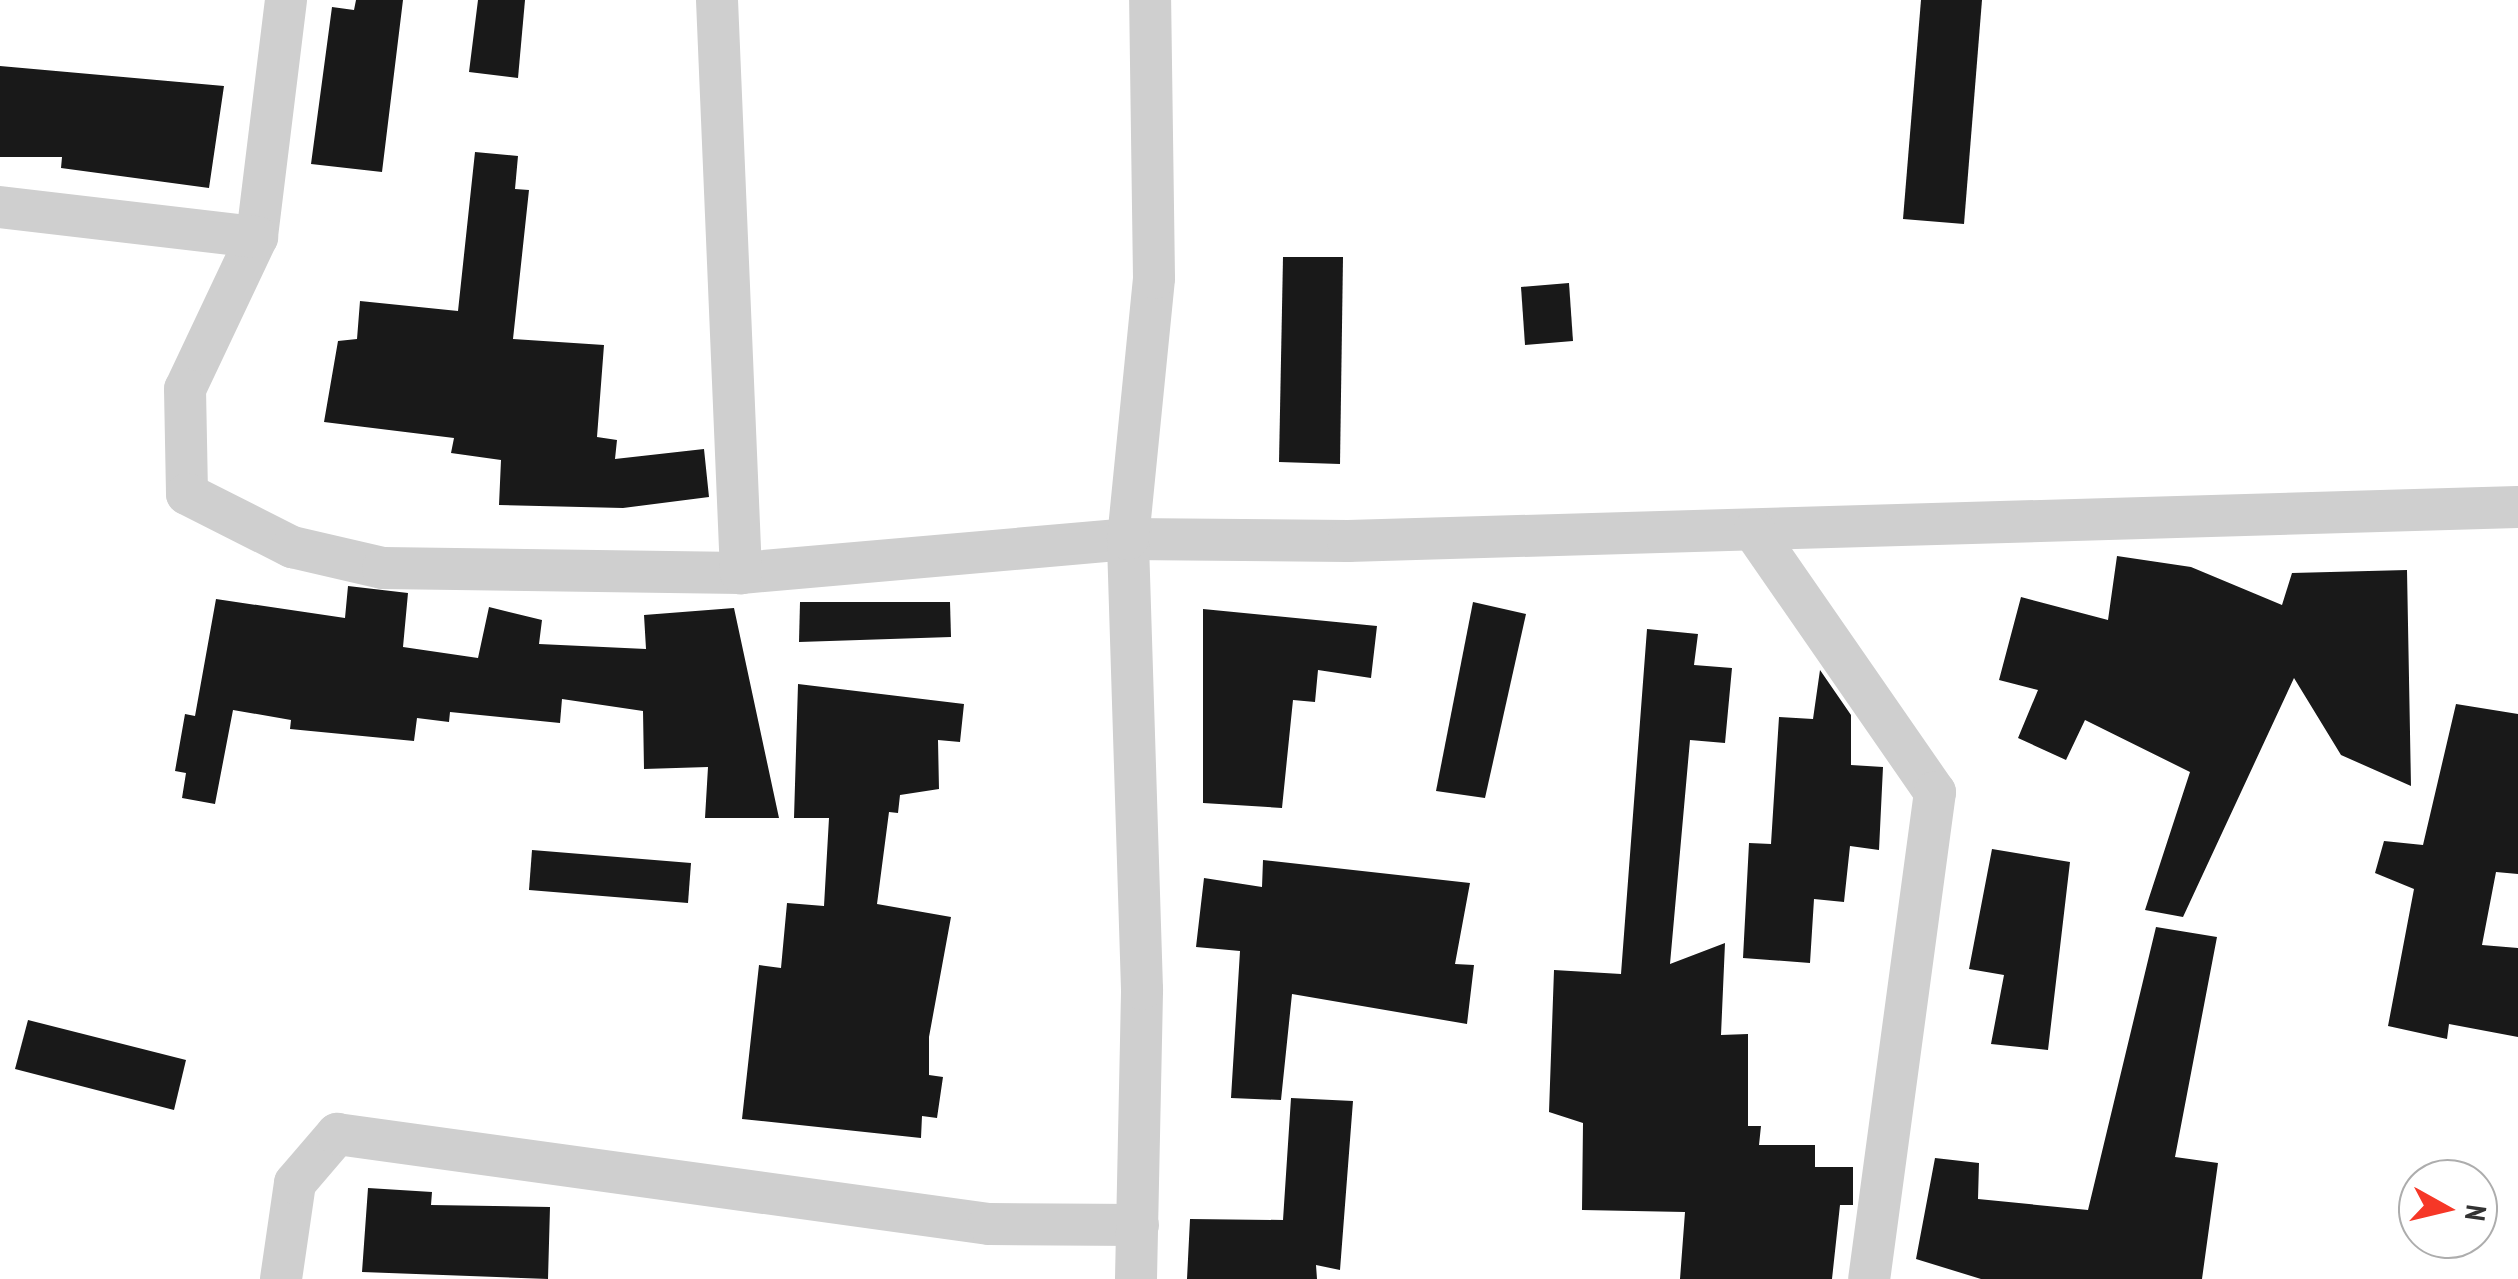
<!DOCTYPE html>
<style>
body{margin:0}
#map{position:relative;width:2518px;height:1279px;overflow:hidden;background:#fff;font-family:"PT Sans Narrow",sans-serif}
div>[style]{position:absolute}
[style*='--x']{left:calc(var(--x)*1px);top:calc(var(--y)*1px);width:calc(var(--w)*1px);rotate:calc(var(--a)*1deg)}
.building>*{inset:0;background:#191919}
.minor>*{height:42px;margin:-21px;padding:0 21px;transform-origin:21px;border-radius:21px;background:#cfcfcf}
span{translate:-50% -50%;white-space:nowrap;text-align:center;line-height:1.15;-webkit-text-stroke:10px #fff;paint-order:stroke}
.north{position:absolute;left:2398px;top:1159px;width:100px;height:100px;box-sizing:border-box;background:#fff;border:2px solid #adadad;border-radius:50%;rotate:98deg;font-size:28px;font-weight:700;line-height:40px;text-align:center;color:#323232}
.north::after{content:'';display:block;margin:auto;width:35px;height:45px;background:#f63727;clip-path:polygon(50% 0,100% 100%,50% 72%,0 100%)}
</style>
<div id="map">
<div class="building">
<div style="clip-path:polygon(356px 0,403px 0,382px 172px,311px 164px,332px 7px,354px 10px)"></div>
<div style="clip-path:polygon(478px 0,525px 0,518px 78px,469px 72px)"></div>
<div style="clip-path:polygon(1921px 0,1982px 0,1964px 224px,1903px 219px)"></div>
<div style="clip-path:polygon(0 66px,224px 86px,209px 188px,61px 168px,62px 157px,0 157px)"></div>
<div style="clip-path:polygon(475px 152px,518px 156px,515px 189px,529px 190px,513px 339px,604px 345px,597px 437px,617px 440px,615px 459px,704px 449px,709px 497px,623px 508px,499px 505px,501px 460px,451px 453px,454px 438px,324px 422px,338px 341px,357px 339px,360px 301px,458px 311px)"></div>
<div style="clip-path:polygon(1283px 257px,1343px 257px,1340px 464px,1279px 462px)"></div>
<div style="clip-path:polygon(1569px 283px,1573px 341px,1525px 345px,1521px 287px)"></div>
<div style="clip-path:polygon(2117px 556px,2191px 567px,2282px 605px,2292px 573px,2407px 570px,2411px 786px,2341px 755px,2294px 678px,2183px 917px,2145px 910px,2190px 772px,2085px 720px,2066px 760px,2018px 738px,2038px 690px,1999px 680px,2021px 597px,2108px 620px)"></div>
<div style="clip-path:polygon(348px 586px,408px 593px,403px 647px,478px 658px,489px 607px,542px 620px,539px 644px,646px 649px,644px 615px,734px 608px,779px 818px,705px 818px,708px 767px,644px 769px,643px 711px,562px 699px,560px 723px,450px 712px,449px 722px,417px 718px,414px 741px,290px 729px,291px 720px,233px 710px,215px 804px,182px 798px,186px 773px,175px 771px,185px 714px,195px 716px,216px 599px,345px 618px)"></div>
<div style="clip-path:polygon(800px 602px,950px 602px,951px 637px,799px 642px)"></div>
<div style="clip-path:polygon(1473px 602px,1526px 614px,1485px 798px,1436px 791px)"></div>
<div style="clip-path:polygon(1203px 609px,1377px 626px,1371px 678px,1318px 670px,1315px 702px,1293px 700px,1282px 808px,1203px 803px)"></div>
<div style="clip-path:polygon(1647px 629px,1698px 634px,1694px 665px,1732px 668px,1725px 743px,1690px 740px,1670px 964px,1725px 943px,1721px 1035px,1748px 1034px,1748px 1126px,1761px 1126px,1759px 1145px,1815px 1145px,1815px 1167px,1853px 1167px,1853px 1205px,1840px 1205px,1832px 1279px,1680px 1279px,1685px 1212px,1582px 1210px,1583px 1123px,1549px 1112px,1554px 970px,1621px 974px)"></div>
<div style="clip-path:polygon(1820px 670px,1851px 715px,1851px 765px,1883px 767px,1879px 850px,1850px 846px,1844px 902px,1814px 899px,1810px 963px,1743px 958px,1749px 843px,1771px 844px,1779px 717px,1813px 719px)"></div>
<div style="clip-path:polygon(798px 684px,964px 704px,960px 742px,938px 740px,939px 789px,900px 795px,898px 813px,889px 812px,877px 904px,951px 917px,929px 1037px,929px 1075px,943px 1077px,937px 1118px,922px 1116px,921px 1138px,742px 1119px,759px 965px,781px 968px,787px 903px,824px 906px,829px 818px,794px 818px)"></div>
<div style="clip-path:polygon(2456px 704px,2518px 714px,2518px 874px,2496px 872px,2482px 945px,2518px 948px,2518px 1037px,2449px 1024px,2447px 1039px,2388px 1026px,2414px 889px,2375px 873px,2384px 841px,2423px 845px)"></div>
<div style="clip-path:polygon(1992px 849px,2070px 862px,2048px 1050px,1991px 1044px,2004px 975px,1969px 969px)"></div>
<div style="clip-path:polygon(532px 850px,691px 863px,688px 903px,529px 890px)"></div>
<div style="clip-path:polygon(1263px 860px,1470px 883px,1455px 964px,1474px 965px,1467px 1024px,1292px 994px,1281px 1100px,1231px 1098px,1240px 951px,1196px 947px,1204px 878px,1262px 887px)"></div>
<div style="clip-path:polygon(2156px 927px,2217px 937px,2175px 1157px,2218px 1163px,2202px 1279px,1981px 1279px,1916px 1259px,1935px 1158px,1979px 1163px,1978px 1199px,2088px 1210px)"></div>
<div style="clip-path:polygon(28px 1020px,186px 1060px,174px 1110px,15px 1069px)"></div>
<div style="clip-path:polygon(1291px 1098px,1353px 1101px,1340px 1270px,1316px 1265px,1317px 1279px,1187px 1279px,1190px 1219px,1283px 1220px)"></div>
<div style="clip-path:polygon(368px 1188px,432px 1192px,431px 1205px,550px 1207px,548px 1279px,362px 1272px)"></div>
</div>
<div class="minor">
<div style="--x:286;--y:0;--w:239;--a:97"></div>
<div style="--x:257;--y:237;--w:168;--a:115.3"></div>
<div style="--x:185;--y:389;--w:105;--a:88.9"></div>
<div style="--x:187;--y:494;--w:118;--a:26.8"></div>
<div style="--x:292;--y:547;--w:93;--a:13"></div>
<div style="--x:383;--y:568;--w:358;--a:0.8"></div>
<div style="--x:741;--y:573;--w:388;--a:-5"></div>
<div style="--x:1128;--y:539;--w:220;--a:0.5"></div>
<div style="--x:1348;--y:541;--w:1170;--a:-1.66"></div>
<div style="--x:717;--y:0;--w:574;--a:87.6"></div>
<div style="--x:0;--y:207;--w:259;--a:6.7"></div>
<div style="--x:1754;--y:531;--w:318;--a:55.3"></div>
<div style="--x:1935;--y:792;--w:491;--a:97.7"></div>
<div style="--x:281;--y:1279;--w:97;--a:-81.7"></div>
<div style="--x:295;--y:1183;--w:65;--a:-49.4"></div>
<div style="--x:337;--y:1134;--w:658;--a:7.86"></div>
<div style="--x:989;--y:1224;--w:149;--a:0.4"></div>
<div style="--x:1136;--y:1279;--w:290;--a:-88.8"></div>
<div style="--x:1142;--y:989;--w:450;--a:-91.8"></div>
<div style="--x:1128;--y:539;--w:262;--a:-84.3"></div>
<div style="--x:1154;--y:278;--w:278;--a:-90.8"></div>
</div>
<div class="north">N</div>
</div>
